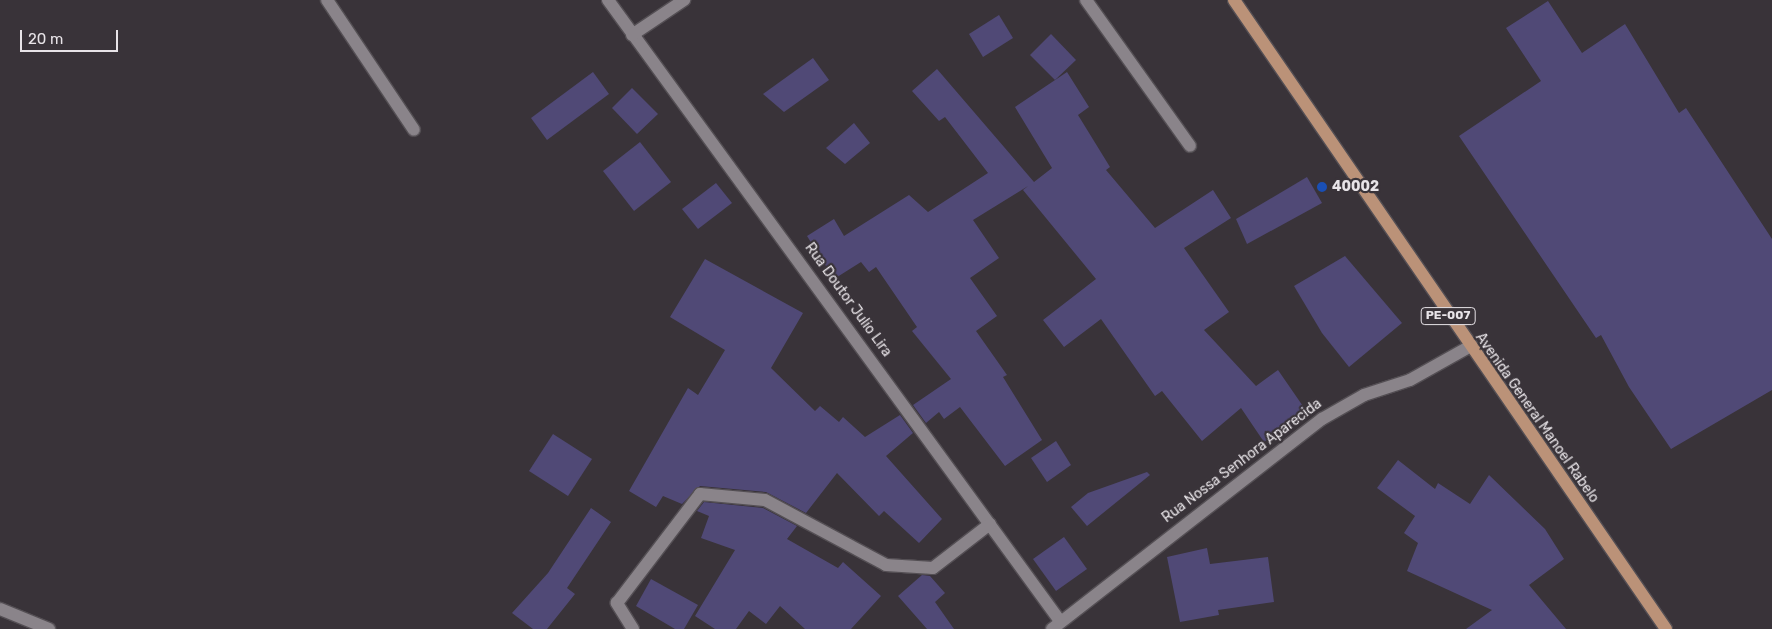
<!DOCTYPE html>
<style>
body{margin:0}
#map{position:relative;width:1772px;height:629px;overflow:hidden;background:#393339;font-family:Rubik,sans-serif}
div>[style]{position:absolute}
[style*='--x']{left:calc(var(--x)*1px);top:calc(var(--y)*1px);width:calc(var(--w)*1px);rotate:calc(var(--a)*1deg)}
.building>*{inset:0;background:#504976}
.roads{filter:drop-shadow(1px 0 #544f54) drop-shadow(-1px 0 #544f54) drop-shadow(0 1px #544f54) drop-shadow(0 -1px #544f54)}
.minor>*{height:12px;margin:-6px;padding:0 6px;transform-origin:6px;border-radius:6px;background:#8a848a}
.primary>*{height:12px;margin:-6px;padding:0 6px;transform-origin:6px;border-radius:6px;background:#bb9278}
.dots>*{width:14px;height:14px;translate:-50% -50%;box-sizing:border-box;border:2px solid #393339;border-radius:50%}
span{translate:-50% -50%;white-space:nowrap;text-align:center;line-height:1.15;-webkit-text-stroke:4.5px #393339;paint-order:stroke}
.shield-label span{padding:1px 4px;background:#393339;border:1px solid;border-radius:4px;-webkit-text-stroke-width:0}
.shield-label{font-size:12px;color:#e8e4e8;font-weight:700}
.poi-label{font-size:14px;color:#e8e4e8;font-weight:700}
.left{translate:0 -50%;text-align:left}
.street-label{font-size:14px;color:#e8e4e8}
.scale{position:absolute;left:20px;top:30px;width:98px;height:22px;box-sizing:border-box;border:2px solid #e8e4e8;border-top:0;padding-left:6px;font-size:15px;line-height:18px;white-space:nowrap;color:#e8e4e8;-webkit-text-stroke:4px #393339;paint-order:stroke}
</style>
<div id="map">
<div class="building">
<div style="clip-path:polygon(1548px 1px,1582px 53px,1625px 24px,1679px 113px,1686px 108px,1772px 239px,1772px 390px,1671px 449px,1629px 387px,1601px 335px,1596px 338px,1459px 136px,1541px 81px,1506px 28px)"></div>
<div style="clip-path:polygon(999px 15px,1013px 38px,983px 57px,969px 34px)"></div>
<div style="clip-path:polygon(1051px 34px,1076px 60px,1055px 80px,1030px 55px)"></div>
<div style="clip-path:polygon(813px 58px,829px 80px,784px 112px,763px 94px)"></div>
<div style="clip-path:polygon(937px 69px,1034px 182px,1052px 168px,1015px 107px,1067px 72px,1089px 107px,1078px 115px,1110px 167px,1106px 170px,1155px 228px,1213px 190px,1231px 218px,1184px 248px,1229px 312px,1204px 330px,1256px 386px,1278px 370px,1307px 412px,1264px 442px,1241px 408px,1202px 441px,1162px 391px,1155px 396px,1101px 319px,1064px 347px,1043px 320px,1096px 279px,1023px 190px,1028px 186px,973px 220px,999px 258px,970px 278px,997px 316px,976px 331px,1007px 375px,1003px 377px,1042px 440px,1005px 466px,960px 407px,944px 419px,939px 412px,926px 423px,913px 405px,951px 379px,912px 331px,917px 327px,876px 267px,869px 272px,861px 262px,834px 279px,807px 236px,834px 219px,844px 236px,909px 195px,928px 212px,988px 173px,945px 117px,939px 121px,912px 91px)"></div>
<div style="clip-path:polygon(593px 72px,609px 94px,547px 140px,531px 118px)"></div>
<div style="clip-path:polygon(632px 88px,658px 114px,637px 134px,612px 108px)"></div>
<div style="clip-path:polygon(854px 123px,870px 143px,845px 164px,826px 148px)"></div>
<div style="clip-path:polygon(640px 142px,671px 182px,634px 211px,603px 171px)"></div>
<div style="clip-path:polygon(1307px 177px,1322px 203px,1247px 244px,1236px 219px)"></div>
<div style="clip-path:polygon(716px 183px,732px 203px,698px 229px,682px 209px)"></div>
<div style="clip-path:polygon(1345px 256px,1402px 323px,1349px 367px,1322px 333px,1294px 286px)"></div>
<div style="clip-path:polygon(705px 259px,803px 313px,771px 368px,815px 411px,820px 406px,839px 422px,843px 417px,865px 437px,900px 415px,913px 433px,886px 456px,942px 519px,919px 543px,884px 511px,879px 516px,837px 473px,806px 513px,766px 492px,700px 486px,682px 504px,663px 496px,656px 507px,629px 491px,688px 388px,698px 395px,725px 350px,670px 317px)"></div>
<div style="clip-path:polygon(553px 434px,592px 459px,568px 496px,529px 471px)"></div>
<div style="clip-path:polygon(1056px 441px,1071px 465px,1047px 482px,1031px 458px)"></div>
<div style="clip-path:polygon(1398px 460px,1435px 489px,1438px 483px,1470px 504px,1489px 475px,1545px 529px,1564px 559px,1529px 585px,1566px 629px,1466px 629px,1492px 610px,1407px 571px,1418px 543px,1404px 533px,1415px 516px,1377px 488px)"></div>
<div style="clip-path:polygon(1147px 472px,1150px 475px,1087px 526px,1071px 507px,1088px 493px)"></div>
<div style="clip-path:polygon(704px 502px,763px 508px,797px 526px,787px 539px,838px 568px,843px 562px,881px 596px,851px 629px,805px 629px,780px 606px,766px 624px,749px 611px,736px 629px,715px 629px,695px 616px,735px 550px,701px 538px,709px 516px,697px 511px)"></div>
<div style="clip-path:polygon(591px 508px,611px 522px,567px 588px,575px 594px,547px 629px,533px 629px,512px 613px,548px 573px)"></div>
<div style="clip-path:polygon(1064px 537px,1087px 569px,1056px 591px,1033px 559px)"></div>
<div style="clip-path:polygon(1207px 548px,1210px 564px,1268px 557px,1274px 602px,1218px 610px,1219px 615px,1180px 622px,1167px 557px)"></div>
<div style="clip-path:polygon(922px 575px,930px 576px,945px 593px,935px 602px,954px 629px,927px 629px,898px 596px)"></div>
<div style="clip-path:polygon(651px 579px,698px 605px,684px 629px,675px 629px,636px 606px)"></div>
</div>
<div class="roads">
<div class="minor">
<div style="--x:327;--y:0;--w:156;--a:56.2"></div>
<div style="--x:608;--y:0;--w:768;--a:53.95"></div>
<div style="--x:1086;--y:0;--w:179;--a:54.5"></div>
<div style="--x:632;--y:35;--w:63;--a:-33.9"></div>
<div style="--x:0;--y:609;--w:53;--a:22.2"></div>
<div style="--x:633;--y:629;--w:31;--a:-122"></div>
<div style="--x:617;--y:603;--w:137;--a:-52.7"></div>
<div style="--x:700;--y:494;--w:65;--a:5.3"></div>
<div style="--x:765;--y:500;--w:137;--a:28.2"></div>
<div style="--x:886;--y:565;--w:47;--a:3.7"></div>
<div style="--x:933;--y:568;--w:72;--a:-37.7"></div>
<div style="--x:1052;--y:629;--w:342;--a:-37.9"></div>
<div style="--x:1322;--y:419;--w:48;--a:-29.7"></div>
<div style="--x:1364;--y:395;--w:48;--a:-18.1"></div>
<div style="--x:1410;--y:380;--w:68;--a:-29.2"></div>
</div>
<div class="primary">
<div style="--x:1234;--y:0;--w:763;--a:55.52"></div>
</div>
</div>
<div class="dots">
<div style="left:1322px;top:187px;background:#1a4fb4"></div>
</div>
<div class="shield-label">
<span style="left:1448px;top:316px">PE-007</span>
</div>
<div class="poi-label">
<span class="left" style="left:1332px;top:187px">40002</span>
</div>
<div class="street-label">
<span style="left:848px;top:300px;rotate:54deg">Rua Doutor Julio Lira</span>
<span style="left:1537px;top:418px;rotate:55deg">Avenida General Manoel Rabelo</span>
<span style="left:1242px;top:461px;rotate:-37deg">Rua Nossa Senhora Aparecida</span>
</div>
<div class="scale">20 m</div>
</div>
